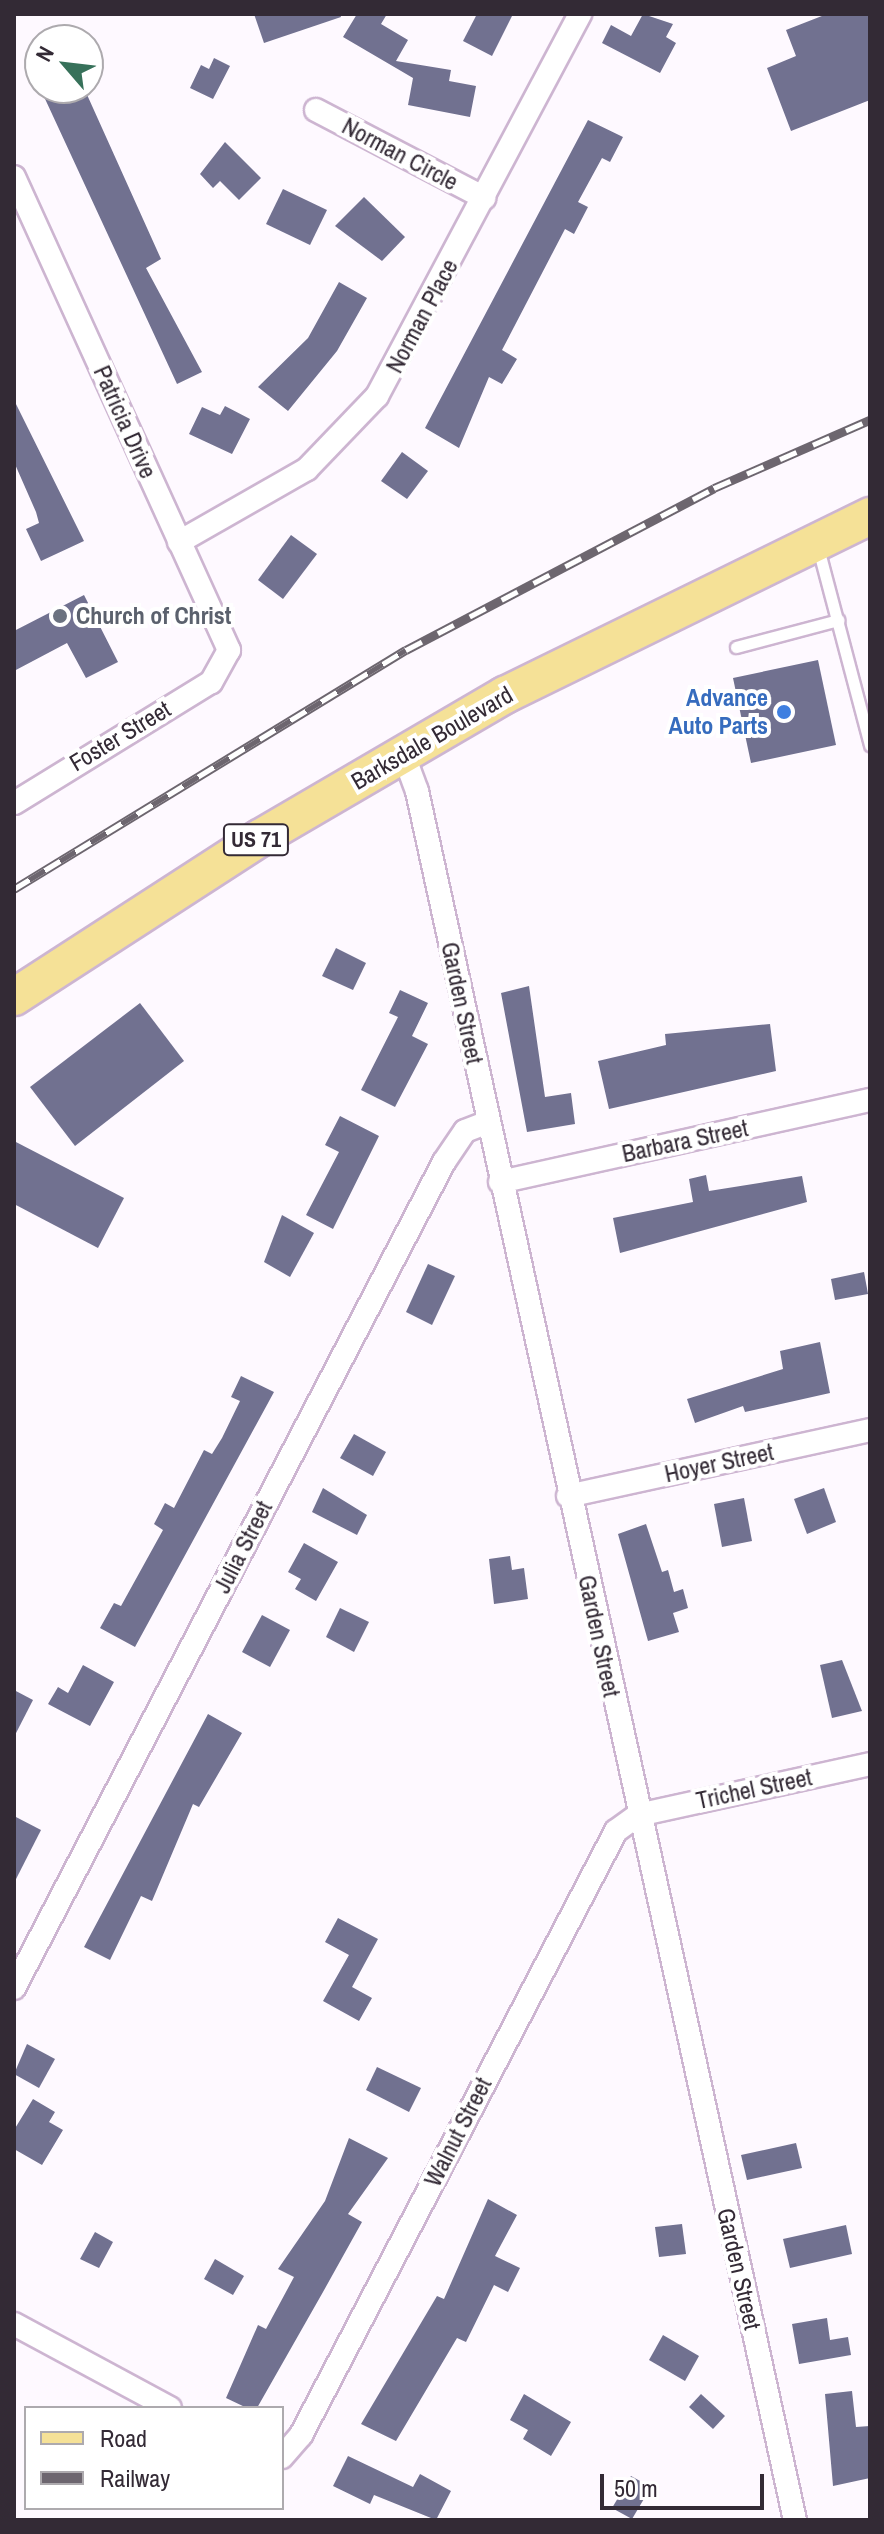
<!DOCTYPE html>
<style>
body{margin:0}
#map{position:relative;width:884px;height:2534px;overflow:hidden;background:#fef9ff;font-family:"Archivo Narrow",sans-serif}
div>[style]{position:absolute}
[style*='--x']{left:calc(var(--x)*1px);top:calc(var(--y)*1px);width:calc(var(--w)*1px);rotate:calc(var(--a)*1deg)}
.building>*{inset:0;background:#717190}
.roads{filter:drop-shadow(2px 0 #cdb5d1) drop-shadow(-2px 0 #cdb5d1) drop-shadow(0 2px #cdb5d1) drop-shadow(0 -2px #cdb5d1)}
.lane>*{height:11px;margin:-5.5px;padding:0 5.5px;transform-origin:5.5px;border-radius:5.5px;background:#fff}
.street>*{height:22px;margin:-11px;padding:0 11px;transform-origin:11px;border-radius:11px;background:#fff}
.primary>*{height:36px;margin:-18px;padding:0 18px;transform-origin:18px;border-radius:18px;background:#f5e197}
.rail>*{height:9px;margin-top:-4.5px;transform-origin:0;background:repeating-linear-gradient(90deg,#fff 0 18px,#6d666f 0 36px);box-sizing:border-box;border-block:2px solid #6d666f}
.dots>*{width:22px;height:22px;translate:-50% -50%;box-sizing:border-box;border:4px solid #fff;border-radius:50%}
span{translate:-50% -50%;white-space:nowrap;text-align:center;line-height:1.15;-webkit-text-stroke:8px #fff;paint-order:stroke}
.shield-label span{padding:2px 6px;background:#fff;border:2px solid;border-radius:6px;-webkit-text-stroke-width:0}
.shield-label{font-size:22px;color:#332a35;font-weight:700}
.street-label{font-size:24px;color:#332a35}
.worship-label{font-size:24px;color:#5b616d;font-weight:700}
.left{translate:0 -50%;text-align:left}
.shop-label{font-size:24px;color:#366cbe;font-weight:700}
.right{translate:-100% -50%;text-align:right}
.frame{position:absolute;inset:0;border:16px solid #332a35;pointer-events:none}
.legend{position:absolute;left:24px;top:2406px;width:260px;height:104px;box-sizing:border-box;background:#fff;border:2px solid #adaaae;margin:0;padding:10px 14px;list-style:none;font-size:24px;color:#332a35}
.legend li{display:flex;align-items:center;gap:16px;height:40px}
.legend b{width:40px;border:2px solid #adaaae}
.north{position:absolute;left:24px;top:24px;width:80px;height:80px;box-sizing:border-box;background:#fff;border:2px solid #adaaae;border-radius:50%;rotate:298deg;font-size:22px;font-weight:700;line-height:32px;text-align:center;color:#332a35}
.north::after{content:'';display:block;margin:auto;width:28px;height:36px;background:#37715a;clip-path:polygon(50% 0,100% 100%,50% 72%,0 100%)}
.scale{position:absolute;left:600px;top:2474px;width:164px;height:36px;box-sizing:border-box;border:4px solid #332a35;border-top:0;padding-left:10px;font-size:24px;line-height:28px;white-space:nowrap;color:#332a35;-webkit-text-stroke:6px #fff;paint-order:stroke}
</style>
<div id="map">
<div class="building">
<div style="clip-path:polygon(254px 14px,340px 14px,341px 17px,264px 43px)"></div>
<div style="clip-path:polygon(357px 14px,387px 14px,381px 24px,408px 40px,396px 61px,451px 70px,449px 81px,476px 86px,470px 117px,408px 105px,413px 78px,343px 37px)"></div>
<div style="clip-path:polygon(477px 14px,513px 14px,492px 56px,463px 41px)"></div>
<div style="clip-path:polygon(643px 14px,673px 24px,666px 37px,676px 43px,660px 73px,602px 43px,611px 25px,631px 36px)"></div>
<div style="clip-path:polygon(827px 14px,870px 14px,870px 100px,791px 131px,767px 68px,796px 56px,786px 30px)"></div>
<div style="clip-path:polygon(214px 58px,230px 66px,213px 99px,190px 88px,201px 65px,209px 69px)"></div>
<div style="clip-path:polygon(40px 88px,84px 88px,161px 259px,146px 268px,202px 372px,177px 384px)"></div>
<div style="clip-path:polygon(588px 120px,623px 137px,610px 162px,602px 158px,578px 202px,588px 207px,574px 234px,565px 229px,502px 350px,517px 359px,502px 384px,489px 377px,459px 448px,425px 428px)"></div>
<div style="clip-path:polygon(225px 142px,261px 178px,239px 200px,220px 181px,213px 188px,200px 174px)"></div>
<div style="clip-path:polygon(283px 189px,327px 210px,310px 245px,266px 224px)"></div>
<div style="clip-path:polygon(364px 197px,405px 237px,382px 261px,335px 226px)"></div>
<div style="clip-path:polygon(339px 282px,367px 298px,337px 351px,288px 411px,258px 387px,308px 338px)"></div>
<div style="clip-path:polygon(14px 400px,84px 541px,41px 561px,26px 529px,39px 523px,36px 512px,14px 462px)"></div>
<div style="clip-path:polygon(225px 406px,250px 419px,232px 454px,189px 434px,202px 407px,220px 415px)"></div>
<div style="clip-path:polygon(402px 452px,428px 471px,407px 499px,381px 481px)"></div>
<div style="clip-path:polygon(291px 535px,317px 554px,283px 599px,258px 580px)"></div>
<div style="clip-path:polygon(84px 595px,118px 662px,86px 678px,67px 643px,14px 671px,14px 631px)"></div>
<div style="clip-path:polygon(818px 660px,836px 745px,751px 763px,733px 678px)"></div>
<div style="clip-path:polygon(336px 948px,366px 963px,353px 990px,322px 976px)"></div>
<div style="clip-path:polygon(529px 986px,545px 1097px,571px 1093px,575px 1124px,527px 1132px,501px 993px)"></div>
<div style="clip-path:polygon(400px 990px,428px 1003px,412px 1036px,428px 1044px,395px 1107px,361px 1090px,398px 1017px,389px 1013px)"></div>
<div style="clip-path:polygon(140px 1003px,184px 1061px,75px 1146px,30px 1087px)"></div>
<div style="clip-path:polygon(770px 1024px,776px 1071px,609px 1109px,598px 1061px,666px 1045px,665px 1034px)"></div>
<div style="clip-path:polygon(340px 1116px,379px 1136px,333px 1229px,306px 1215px,339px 1152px,325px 1145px)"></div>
<div style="clip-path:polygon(14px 1141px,124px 1198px,98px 1248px,14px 1204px)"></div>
<div style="clip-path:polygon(706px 1175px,709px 1191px,802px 1176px,807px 1202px,620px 1253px,613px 1218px,693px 1202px,689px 1179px)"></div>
<div style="clip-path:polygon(282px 1215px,314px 1233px,290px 1277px,264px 1262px)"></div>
<div style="clip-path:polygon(428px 1264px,455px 1276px,432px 1325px,406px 1312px)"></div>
<div style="clip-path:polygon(864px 1272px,868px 1294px,835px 1300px,831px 1279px)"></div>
<div style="clip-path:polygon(820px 1342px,830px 1393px,745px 1412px,743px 1406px,695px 1423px,687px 1399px,783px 1369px,780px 1351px)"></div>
<div style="clip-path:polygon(241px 1376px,274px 1392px,135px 1647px,100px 1628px,114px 1603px,121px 1606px,163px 1530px,154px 1524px,165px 1503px,174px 1508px,204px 1450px,212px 1454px,222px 1438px,240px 1401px,231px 1397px)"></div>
<div style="clip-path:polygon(354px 1434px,386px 1452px,373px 1476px,340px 1458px)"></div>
<div style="clip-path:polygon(323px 1488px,367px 1515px,357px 1535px,312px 1512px)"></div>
<div style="clip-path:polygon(824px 1488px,836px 1522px,807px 1534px,794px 1499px)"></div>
<div style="clip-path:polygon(744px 1498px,752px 1541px,722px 1547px,714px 1504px)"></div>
<div style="clip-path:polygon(646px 1524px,662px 1572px,668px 1570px,674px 1592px,683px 1589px,688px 1608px,673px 1613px,679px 1632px,648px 1641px,618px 1534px)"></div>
<div style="clip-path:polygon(304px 1543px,338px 1562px,316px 1601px,295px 1589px,301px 1579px,288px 1572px)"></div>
<div style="clip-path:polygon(510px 1556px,512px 1570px,524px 1568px,528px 1599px,494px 1604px,489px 1559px)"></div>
<div style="clip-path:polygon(340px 1608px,369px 1622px,354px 1652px,326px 1637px)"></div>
<div style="clip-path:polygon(262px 1615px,290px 1630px,270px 1667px,242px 1652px)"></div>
<div style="clip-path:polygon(842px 1660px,862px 1711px,832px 1718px,820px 1665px)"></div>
<div style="clip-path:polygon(83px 1665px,114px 1682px,90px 1726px,48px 1704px,58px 1687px,68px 1693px)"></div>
<div style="clip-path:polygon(14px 1690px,33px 1700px,14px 1737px)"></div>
<div style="clip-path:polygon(208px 1714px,242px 1733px,199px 1807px,193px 1804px,152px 1901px,141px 1896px,110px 1960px,84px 1947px)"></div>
<div style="clip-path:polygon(14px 1816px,41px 1830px,14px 1883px)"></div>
<div style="clip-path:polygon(338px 1918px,378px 1939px,352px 1987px,372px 1998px,359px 2021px,323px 2001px,349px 1955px,325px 1942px)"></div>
<div style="clip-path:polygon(27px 2044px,55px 2059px,39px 2088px,14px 2074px)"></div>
<div style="clip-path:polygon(377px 2067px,421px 2088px,409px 2112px,366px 2090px)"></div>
<div style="clip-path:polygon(33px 2099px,55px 2112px,49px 2122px,63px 2130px,42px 2165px,14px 2149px,14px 2130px)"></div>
<div style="clip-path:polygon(349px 2138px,388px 2158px,348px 2214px,362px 2222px,323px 2292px,257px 2408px,247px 2408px,226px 2398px,258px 2325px,266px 2329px,294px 2277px,278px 2269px,325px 2201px)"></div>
<div style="clip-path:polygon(796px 2143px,802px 2168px,747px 2180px,741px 2155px)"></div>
<div style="clip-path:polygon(488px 2199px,517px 2215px,495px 2256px,520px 2268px,508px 2292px,494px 2285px,466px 2342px,457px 2338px,396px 2441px,361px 2424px,437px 2296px,444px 2299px)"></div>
<div style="clip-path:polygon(682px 2224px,686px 2254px,659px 2257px,655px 2227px)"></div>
<div style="clip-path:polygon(846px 2225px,852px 2254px,790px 2268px,783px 2239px)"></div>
<div style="clip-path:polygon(95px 2232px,113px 2242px,99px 2268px,80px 2259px)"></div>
<div style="clip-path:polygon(215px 2259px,244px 2276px,233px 2295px,204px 2279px)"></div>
<div style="clip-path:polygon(827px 2318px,830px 2340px,848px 2337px,851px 2355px,799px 2364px,792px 2324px)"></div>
<div style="clip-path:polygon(663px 2335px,699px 2356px,685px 2381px,649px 2360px)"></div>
<div style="clip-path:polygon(852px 2391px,856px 2427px,870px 2426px,870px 2478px,833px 2486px,825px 2394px)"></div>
<div style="clip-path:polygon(524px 2394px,571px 2422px,551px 2456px,523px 2439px,528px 2430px,510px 2420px)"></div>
<div style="clip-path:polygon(701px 2394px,725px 2416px,713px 2429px,689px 2407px)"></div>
<div style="clip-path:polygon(348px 2456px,413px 2487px,420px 2474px,451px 2491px,436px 2520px,374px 2495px,370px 2504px,333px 2486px)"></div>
<div style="clip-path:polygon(631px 2476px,651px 2487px,632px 2519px,612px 2508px)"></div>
</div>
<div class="roads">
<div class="lane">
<div style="--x:818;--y:548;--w:204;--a:75.2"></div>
<div style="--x:736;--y:647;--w:106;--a:-14.8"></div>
</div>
<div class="street">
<div style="--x:316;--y:110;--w:190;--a:27.6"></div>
<div style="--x:14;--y:177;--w:520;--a:65.56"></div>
<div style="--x:229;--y:650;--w:37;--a:119"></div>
<div style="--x:211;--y:682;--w:231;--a:148.4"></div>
<div style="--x:179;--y:542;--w:147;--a:-29.7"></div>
<div style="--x:307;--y:469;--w:101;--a:-46.2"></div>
<div style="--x:377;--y:396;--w:433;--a:-62"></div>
<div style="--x:403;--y:753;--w:40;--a:69.8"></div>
<div style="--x:417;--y:791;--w:1770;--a:77.67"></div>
<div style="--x:500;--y:1182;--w:379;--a:-12.5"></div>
<div style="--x:568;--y:1496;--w:309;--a:-12.3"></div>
<div style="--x:14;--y:1988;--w:931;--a:-62.5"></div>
<div style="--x:444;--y:1162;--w:37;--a:-56"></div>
<div style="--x:465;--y:1131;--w:25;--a:-21"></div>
<div style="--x:14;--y:2324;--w:177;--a:28.3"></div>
<div style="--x:282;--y:2457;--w:29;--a:-49"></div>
<div style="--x:301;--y:2435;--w:681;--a:-62.46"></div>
<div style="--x:616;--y:1831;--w:27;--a:-36"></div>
<div style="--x:638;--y:1815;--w:238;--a:-12.4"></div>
</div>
<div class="primary">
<div style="--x:14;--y:997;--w:293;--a:-32.9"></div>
<div style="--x:260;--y:838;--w:284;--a:-30.3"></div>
<div style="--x:505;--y:695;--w:407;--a:-26.1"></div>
</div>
</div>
<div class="rail">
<div style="--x:14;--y:889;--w:459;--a:-31.4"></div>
<div style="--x:406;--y:650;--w:348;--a:-27.7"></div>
<div style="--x:714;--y:488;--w:170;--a:-23.6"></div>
</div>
<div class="dots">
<div style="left:60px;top:616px;background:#6b7280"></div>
<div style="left:784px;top:712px;background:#3f7fe0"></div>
</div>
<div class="shield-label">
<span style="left:256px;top:840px">US 71</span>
</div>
<div class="street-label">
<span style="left:400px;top:154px;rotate:28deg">Norman Circle</span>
<span style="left:422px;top:316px;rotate:-62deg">Norman Place</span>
<span style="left:125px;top:422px;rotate:66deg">Patricia Drive</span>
<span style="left:120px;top:736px;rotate:-31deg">Foster Street</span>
<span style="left:432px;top:738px;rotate:-30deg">Barksdale Boulevard</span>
<span style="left:462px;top:1003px;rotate:78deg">Garden Street</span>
<span style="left:685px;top:1141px;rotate:-12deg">Barbara Street</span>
<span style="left:719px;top:1463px;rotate:-12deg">Hoyer Street</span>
<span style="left:243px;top:1547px;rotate:-63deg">Julia Street</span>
<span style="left:599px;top:1636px;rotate:78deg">Garden Street</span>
<span style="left:754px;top:1789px;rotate:-12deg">Trichel Street</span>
<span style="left:458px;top:2132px;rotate:-63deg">Walnut Street</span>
<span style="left:739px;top:2269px;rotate:77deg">Garden Street</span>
</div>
<div class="worship-label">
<span class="left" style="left:76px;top:616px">Church of Christ</span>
</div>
<div class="shop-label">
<span class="right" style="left:768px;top:712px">Advance<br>Auto Parts</span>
</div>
<div class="frame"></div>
<ul class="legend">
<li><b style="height:10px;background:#f5e197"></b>Road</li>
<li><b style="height:10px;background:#6d666f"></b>Railway</li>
</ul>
<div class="north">N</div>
<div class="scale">50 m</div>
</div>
